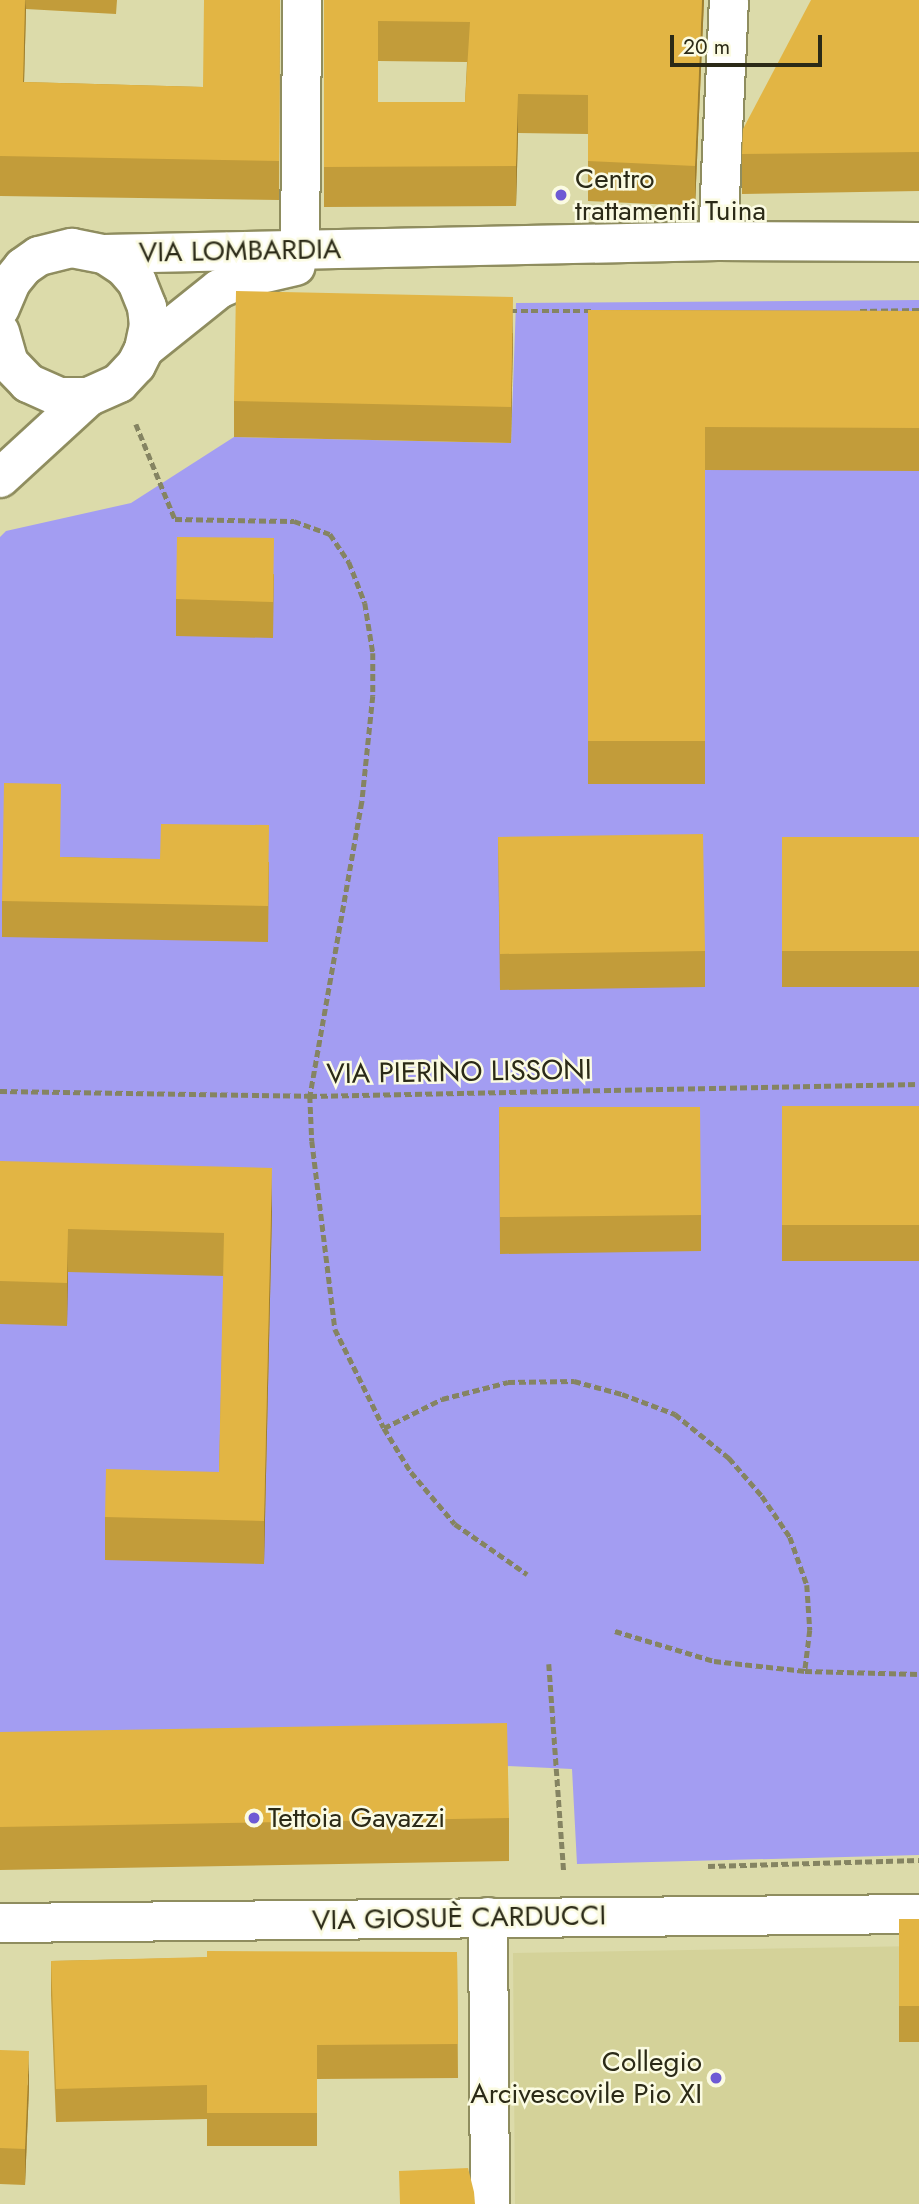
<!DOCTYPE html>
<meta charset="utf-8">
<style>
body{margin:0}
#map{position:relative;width:919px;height:2204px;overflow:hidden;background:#dcdbaa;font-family:Jost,sans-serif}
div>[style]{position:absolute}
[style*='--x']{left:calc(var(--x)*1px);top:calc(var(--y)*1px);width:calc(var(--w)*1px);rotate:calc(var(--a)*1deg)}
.built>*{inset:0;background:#d4d299}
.green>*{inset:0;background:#a39df2}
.path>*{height:4.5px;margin-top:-2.25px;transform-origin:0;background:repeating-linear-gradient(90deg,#858462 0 7px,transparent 0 10.5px)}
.roads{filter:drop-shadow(2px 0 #8f8d5f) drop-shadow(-2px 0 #8f8d5f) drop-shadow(0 2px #8f8d5f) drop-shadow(0 -2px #8f8d5f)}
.minor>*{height:38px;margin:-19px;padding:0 19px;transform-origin:19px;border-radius:19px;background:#fff}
.tertiary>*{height:38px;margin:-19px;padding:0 19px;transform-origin:19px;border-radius:19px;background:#fff}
.wall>*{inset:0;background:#c29c3a}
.shaded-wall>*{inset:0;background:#9e7f30}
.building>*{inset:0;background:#e2b544}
.dots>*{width:19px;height:19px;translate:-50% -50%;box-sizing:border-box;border:4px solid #fbfbe2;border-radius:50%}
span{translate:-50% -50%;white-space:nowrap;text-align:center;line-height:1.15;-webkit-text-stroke:5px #fbfbe2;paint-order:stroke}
.poi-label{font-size:28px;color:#2b2a17}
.left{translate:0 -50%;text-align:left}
.right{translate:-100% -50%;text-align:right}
.street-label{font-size:28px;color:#2b2a17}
.scale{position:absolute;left:670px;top:35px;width:152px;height:32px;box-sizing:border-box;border:4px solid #2b2a17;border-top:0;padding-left:9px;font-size:21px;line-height:24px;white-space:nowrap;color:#2b2a17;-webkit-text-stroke:5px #fbfbe2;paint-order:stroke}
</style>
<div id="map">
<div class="built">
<div style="clip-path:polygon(919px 1946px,919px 2204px,515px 2204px,513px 1953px)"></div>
</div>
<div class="green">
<div style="clip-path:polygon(919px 300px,919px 1855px,577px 1864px,572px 1769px,507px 1766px,0 1775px,0 537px,6px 531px,131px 503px,234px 437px,511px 443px,516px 303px)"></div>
</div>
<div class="path">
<div style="--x:510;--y:311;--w:83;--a:0"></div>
<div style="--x:860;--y:311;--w:59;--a:-1"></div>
<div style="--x:136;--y:424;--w:103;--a:67.7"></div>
<div style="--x:175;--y:519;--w:119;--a:1"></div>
<div style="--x:294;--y:521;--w:38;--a:20"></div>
<div style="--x:330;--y:534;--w:34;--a:56"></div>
<div style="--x:349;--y:562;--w:44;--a:68.7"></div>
<div style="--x:365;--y:603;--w:51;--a:80.9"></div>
<div style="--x:373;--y:653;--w:43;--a:90"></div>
<div style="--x:373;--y:696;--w:107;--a:95.9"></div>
<div style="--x:362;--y:802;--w:299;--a:100"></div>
<div style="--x:310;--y:1096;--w:45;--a:87.5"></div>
<div style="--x:312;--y:1141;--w:189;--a:83"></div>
<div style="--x:335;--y:1329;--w:110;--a:63.7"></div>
<div style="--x:384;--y:1428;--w:52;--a:58.5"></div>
<div style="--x:411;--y:1472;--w:68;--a:49.8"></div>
<div style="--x:455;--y:1524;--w:88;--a:34.8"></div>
<div style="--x:0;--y:1091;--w:310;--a:0.9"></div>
<div style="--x:310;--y:1096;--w:609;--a:-1.13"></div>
<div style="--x:384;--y:1428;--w:65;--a:-26.6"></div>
<div style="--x:442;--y:1399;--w:68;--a:-14.4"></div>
<div style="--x:508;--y:1382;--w:66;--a:-0.9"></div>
<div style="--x:574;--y:1381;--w:50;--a:15.2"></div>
<div style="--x:622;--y:1394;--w:57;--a:20.7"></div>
<div style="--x:675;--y:1414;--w:70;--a:39.2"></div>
<div style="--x:729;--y:1458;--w:50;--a:49"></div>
<div style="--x:762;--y:1496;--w:50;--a:55.7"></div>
<div style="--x:790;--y:1537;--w:51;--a:70.5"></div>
<div style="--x:807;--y:1585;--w:45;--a:86.2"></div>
<div style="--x:810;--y:1630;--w:41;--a:97"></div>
<div style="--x:615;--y:1631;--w:103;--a:16.9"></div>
<div style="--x:714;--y:1661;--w:92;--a:6.3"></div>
<div style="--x:805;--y:1671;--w:114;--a:1.5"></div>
<div style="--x:549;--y:1664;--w:209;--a:85.9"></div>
<div style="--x:708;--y:1866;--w:211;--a:-1.6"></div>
</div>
<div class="roads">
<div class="minor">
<div style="--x:718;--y:241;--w:241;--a:-87.4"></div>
<div style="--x:300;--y:250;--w:250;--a:-89.5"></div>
<div style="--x:0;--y:478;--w:120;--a:-42.6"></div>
<div style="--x:488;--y:1917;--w:287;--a:89.6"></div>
<div style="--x:0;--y:1923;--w:919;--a:-0.56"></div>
</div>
<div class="tertiary">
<div style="--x:0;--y:308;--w:28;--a:-67"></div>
<div style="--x:11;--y:282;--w:19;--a:-51"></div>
<div style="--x:23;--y:267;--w:19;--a:-35"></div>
<div style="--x:39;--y:256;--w:34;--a:-14"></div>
<div style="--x:72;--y:248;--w:33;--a:11"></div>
<div style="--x:104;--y:254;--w:614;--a:-1.21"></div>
<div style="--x:718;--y:241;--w:201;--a:0.3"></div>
<div style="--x:0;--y:332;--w:32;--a:74"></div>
<div style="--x:9;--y:363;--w:28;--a:46"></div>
<div style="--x:28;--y:383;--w:34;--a:24"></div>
<div style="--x:59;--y:397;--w:29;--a:0"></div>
<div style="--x:88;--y:397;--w:34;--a:-24"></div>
<div style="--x:119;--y:383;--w:25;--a:-47"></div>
<div style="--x:136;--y:365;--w:18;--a:-63"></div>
<div style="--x:144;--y:349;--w:24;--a:-78"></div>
<div style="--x:149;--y:326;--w:19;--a:-96"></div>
<div style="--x:147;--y:307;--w:27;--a:-112"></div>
<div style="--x:137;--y:282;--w:20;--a:-131"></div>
<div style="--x:124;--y:267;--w:24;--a:-147"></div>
<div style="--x:144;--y:349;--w:96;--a:-38.7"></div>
<div style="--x:219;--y:289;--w:27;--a:-24"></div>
<div style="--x:244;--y:278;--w:53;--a:-13"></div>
</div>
</div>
<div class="wall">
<div style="clip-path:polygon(0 0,117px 0,116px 14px,26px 9px,24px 82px,203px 87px,280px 0,279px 200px,0 196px)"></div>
<div style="clip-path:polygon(evenodd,324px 0,704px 0,695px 206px,588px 201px,588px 134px,518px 133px,516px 206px,324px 207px,324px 0,378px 61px,467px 62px,465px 102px,378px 102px,378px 61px)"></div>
<div style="clip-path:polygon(919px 0,919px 191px,742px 194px,742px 154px)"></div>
<div style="clip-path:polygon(588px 310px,919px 311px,919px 471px,705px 470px,705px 784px,588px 784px)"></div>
<div style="clip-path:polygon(513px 333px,511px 443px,234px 437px,234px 401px)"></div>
<div style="clip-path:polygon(274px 574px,273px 638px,176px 636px,176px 599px)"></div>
<div style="clip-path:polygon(498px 837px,705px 951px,705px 987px,500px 990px)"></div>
<div style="clip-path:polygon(782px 837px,919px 837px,919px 987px,782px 987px)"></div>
<div style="clip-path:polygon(60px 857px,269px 862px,268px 942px,2px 937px,2px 901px)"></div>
<div style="clip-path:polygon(782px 1106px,919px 1106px,919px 1261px,782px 1261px)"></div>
<div style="clip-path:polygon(499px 1107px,701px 1215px,701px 1251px,500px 1254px)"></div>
<div style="clip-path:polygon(0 1161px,272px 1211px,264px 1564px,105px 1560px,105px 1517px,219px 1472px,224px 1276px,68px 1272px,67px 1326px,0 1324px)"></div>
<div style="clip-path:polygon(0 1732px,509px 1818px,509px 1861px,0 1870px)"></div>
<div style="clip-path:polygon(899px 1919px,919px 1919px,919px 2042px,899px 2042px)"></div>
<div style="clip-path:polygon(457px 1952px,458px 2078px,317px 2079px,317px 2146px,207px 2146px,207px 2119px,56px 2122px,51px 1995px,51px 1961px)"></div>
<div style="clip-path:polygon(0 2050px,29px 2087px,25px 2185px,0 2184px)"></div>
</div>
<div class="shaded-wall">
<div style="clip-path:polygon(25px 0,26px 9px,23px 122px,23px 82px)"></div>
<div style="clip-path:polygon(702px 0,704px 0,695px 206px,695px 166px)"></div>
<div style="clip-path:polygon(518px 94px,518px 133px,516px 206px,516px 166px)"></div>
<div style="clip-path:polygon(513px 297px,513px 333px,511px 443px,511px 407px)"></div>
<div style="clip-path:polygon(272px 1168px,272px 1211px,264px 1564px,264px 1521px)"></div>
<div style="clip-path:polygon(68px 1229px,68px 1272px,67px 1326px,67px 1283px)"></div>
<div style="clip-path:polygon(29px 2051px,29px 2087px,25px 2185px,25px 2149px)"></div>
</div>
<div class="building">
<div style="clip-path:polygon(0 0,25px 0,23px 82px,203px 87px,204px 0,280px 0,279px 161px,0 156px)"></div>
<div style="clip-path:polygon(evenodd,324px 0,702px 0,695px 166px,588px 161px,588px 95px,518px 94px,516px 166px,324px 167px,324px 0,378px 21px,470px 22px,465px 102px,378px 102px,378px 21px)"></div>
<div style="clip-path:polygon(811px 0,919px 0,919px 152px,742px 154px,743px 129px)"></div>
<div style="clip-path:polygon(236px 291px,513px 297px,511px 407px,234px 401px)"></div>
<div style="clip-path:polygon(588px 310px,919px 311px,919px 428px,705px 427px,705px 741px,588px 741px)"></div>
<div style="clip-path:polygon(177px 537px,274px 538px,273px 602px,176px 599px)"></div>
<div style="clip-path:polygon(4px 783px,61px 784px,60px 857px,160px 859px,161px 824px,269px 825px,268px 906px,2px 901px)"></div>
<div style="clip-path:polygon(703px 834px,705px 951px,500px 954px,498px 837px)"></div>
<div style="clip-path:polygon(782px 837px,919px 837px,919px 951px,782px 951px)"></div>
<div style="clip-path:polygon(782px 1106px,919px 1106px,919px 1225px,782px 1225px)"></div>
<div style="clip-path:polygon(499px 1107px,700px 1107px,701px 1215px,500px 1217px)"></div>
<div style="clip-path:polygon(0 1161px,272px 1168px,264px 1521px,105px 1517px,106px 1469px,219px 1472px,224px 1233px,68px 1229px,67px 1283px,0 1281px)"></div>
<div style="clip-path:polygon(507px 1723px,509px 1818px,0 1827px,0 1732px)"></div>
<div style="clip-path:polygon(899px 1919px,919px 1919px,919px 2006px,899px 2006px)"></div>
<div style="clip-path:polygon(207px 1951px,457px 1952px,458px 2044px,317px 2045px,317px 2113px,207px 2113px,207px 2085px,56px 2089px,51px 1961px,207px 1957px)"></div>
<div style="clip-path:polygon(0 2050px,29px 2051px,25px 2149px,0 2148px)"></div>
<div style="clip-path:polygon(468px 2168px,474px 2192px,475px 2204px,400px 2204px,399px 2171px)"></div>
</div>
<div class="dots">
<div style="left:561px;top:195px;background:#6e5ad4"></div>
<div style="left:254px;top:1818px;background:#6e5ad4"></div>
<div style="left:716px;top:2078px;background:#6e5ad4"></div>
</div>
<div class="poi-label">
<span class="left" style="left:575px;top:195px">Centro<br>trattamenti Tuina</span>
<span class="left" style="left:268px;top:1818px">Tettoia Gavazzi</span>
<span class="right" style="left:702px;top:2078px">Collegio<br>Arcivescovile Pio XI</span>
</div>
<div class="street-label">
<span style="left:240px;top:251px;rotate:-1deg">VIA LOMBARDIA</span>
<span style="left:459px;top:1072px;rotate:-1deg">VIA PIERINO LISSONI</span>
<span style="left:459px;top:1918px;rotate:-1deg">VIA GIOSUÈ CARDUCCI</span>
</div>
<div class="scale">20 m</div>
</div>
